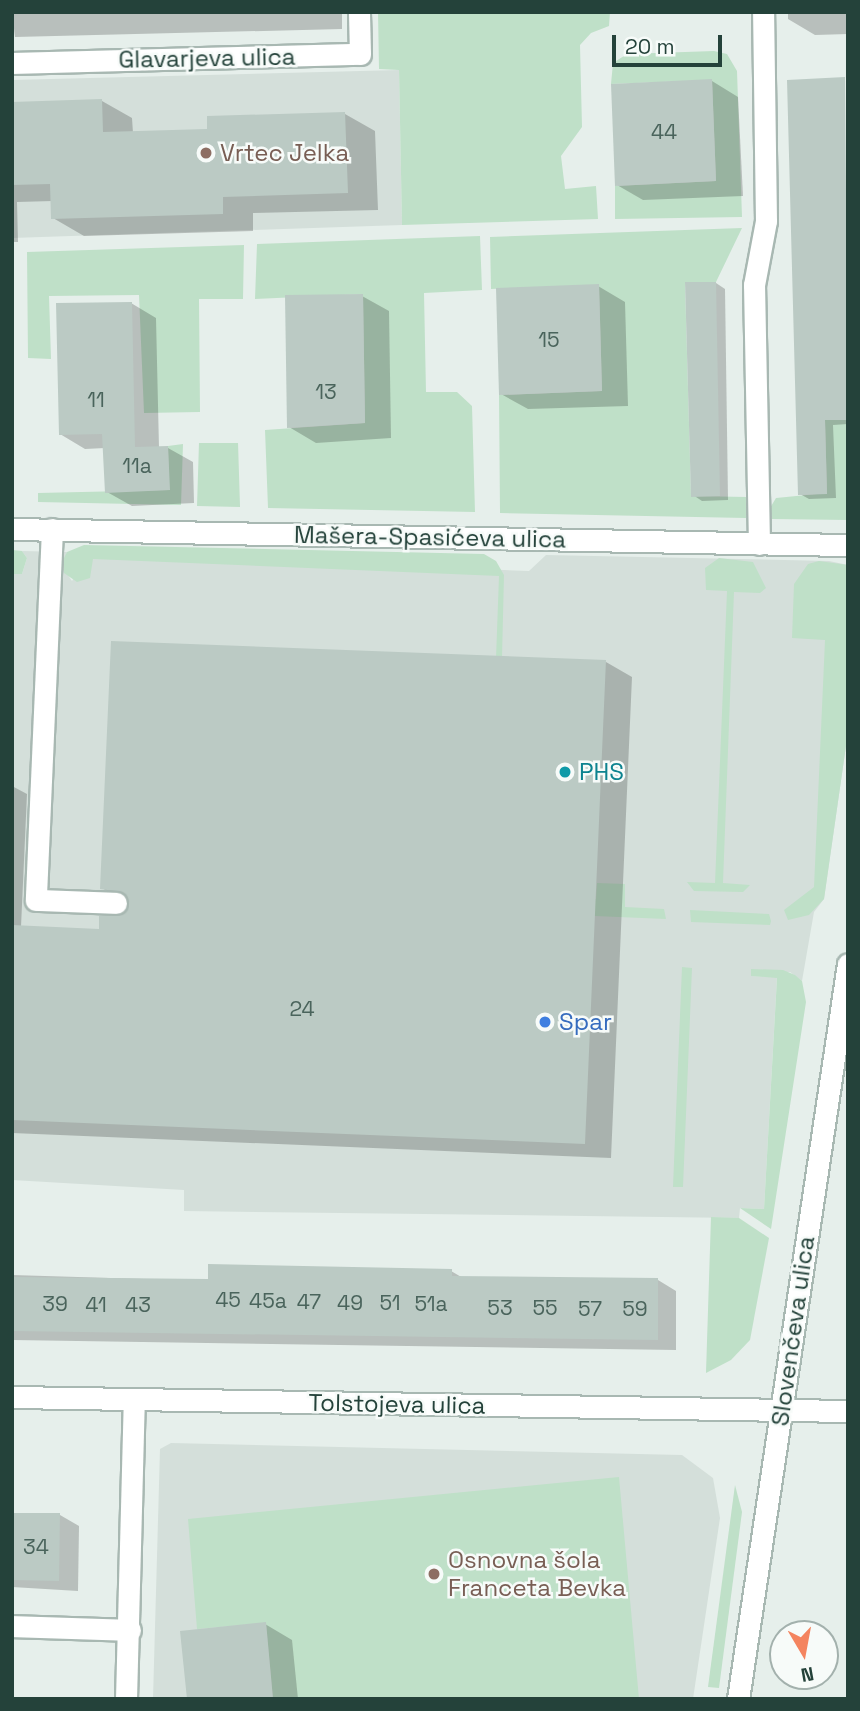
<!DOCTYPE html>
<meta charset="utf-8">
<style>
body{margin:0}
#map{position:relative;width:860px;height:1711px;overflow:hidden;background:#e6efeb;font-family:"Space Grotesk",sans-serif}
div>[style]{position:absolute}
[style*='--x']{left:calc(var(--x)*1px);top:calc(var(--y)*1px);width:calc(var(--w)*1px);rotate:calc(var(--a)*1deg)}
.built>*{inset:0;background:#d4dfda}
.green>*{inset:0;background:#bfe0c8}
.shadow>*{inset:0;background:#0003}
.building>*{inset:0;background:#bbcac4}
.roads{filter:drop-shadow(2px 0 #a8b8b2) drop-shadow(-2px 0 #a8b8b2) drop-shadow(0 2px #a8b8b2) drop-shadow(0 -2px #a8b8b2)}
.minor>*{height:21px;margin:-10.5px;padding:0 10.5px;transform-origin:10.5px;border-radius:10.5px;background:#fff}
.dots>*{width:19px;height:19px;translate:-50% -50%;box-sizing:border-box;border:4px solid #f7fbf9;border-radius:50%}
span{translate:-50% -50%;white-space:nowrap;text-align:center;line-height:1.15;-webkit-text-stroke:5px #f7fbf9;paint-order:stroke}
.number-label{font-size:21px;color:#4a645c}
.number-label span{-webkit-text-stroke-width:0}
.street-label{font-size:24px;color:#24423a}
.education-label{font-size:24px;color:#785e54}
.left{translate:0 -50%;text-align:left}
.culture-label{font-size:24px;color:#0d838f}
.shop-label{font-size:24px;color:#366cbe}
.frame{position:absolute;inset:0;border:14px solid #24423a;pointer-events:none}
.north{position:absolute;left:769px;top:1620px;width:70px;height:70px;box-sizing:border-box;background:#f7fbf9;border:2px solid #a3b1ad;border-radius:50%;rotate:170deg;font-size:19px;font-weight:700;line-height:28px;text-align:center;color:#24423a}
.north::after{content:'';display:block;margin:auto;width:24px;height:32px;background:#f4845f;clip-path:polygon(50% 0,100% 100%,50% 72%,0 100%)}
.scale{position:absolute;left:612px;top:35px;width:110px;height:32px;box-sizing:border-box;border:4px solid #24423a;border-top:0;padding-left:9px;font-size:21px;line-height:24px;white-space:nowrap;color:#24423a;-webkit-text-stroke:5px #f7fbf9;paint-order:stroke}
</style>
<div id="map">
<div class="built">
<div style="clip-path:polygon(399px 70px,402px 225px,12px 238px,12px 80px)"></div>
<div style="clip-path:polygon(22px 551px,67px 552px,63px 568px,72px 581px,90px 553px,529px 571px,546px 555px,829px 561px,848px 565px,848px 732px,824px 899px,814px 912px,802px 981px,790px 972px,751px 976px,777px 977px,764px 1209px,740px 1208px,739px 1218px,184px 1211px,184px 1190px,12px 1180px,12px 574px,22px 574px,27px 558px)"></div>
<div style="clip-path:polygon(171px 1443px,682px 1455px,713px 1478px,720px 1518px,693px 1699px,153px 1699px,160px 1449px)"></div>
</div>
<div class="green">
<div style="clip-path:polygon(378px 12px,610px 12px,609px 26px,591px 33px,580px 45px,582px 127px,561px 156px,565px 189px,596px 186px,598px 219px,402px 225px,399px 70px,379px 69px)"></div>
<div style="clip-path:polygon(714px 51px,727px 54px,737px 71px,742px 217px,615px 219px,615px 186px,716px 181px,712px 80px,611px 84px,613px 63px,627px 54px)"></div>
<div style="clip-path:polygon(742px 228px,716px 282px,685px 283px,691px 496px,747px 497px,746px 518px,500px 513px,499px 395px,602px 391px,599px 285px,491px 289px,490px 237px)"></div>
<div style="clip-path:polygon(480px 236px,482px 290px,424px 293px,426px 392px,457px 392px,472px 406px,475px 512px,268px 508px,265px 430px,365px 423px,363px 294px,255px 299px,257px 244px)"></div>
<div style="clip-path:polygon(244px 245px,243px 299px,199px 299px,200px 412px,144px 413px,139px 295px,49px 296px,51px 359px,28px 358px,27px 252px)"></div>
<div style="clip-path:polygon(825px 420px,848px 420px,848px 520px,772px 519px,770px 508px,776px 498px,827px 493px)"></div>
<div style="clip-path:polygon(199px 443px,238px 443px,240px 507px,197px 506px)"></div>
<div style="clip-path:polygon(183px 444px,181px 505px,38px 502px,38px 493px,169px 490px,168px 446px)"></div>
<div style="clip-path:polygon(84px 545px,484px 554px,496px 561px,504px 575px,502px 658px,496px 658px,499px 576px,93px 559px,90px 578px,77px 582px,64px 573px,63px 560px,67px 552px)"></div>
<div style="clip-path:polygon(12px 550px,22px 551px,27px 558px,22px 574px,12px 574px)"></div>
<div style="clip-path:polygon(719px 558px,753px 562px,766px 588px,760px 593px,734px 592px,723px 883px,750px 885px,743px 892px,694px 891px,687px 882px,715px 883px,727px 591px,706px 590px,705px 568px)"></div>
<div style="clip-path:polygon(819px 561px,848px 565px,848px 732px,824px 899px,809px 915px,788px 920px,784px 910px,814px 887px,825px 640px,792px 638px,794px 584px,808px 564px)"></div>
<div style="clip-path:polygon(597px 883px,625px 884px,625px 907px,664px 909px,666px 919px,523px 913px,524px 896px,596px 899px)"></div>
<div style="clip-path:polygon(690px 910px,769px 914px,771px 921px,770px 925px,691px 922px)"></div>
<div style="clip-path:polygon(682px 967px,692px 968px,683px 1187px,673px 1187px)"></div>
<div style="clip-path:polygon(751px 969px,783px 970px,795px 975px,802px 981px,806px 1002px,771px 1229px,740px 1208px,764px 1209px,777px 978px,751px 976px)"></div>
<div style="clip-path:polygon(711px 1217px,739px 1218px,769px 1238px,750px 1340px,731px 1360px,706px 1373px)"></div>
<div style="clip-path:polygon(619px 1477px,639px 1699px,273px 1699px,266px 1623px,197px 1629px,188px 1519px)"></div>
<div style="clip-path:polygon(735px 1485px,742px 1512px,719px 1688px,708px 1687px)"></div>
</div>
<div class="shadow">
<div style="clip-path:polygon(12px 12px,342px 12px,342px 29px,15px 37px)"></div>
<div style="clip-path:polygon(788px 12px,848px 12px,848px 34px,815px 35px,788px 19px)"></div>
<div style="clip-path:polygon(844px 79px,848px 424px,833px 425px,836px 498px,809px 499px,800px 494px)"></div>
<div style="clip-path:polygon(712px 81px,738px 97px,743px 196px,643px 200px,617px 185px)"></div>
<div style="clip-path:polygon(102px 101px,132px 118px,133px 133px,209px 131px,345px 114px,375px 131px,378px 210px,253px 213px,253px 231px,84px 236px,53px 218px,53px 201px,17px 202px,18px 242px,12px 242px,12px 103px)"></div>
<div style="clip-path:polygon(716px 283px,725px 289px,728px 500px,702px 501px,693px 495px)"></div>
<div style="clip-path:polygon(598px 286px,625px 302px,628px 406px,528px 409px,501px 394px)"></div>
<div style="clip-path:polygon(362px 296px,389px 311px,391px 438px,316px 443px,289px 427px)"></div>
<div style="clip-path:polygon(131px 303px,156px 318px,159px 448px,168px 448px,193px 462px,194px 503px,132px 506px,107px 492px,105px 448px,85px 449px,60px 434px)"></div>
<div style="clip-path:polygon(606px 662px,632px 677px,611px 1158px,12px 1133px,12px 786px,27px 794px,21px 927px,100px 931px,122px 917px,131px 905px,102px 888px)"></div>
<div style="clip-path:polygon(451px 1271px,463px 1278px,658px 1280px,676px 1291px,676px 1350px,12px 1340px,12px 1275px,210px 1281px)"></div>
<div style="clip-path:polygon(12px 1514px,60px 1515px,79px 1526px,78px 1591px,12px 1587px)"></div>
<div style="clip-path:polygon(265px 1624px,292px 1640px,298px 1699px,188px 1699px)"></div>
</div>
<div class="building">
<div style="clip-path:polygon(845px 77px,848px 420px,825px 420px,827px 494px,798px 495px,787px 80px)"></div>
<div style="clip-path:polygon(712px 79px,716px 181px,615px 186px,611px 84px)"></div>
<div style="clip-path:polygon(102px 99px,103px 132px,207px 129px,207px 116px,345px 112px,348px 193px,223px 197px,223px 214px,51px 219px,50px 184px,12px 185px,12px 102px)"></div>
<div style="clip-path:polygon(685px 282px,716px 282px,720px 496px,691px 497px)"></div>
<div style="clip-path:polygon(599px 284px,602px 391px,499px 395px,496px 288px)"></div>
<div style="clip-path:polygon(363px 294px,365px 423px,287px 428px,285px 295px)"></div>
<div style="clip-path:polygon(132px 302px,135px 447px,168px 446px,170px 490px,105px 493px,102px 434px,59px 435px,56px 303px)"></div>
<div style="clip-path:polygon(111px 641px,606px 660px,585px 1144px,12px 1120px,12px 925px,99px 929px,99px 916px,121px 915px,129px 904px,122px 892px,100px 889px)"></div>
<div style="clip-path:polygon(208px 1264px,452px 1269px,452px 1276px,658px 1278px,658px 1340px,12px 1331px,12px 1277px,208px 1279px)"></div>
<div style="clip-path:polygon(12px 1513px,60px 1513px,59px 1581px,12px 1580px)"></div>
<div style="clip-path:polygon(266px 1622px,273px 1699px,187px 1699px,180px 1631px)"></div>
</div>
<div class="roads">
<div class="minor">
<div style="--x:12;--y:63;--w:348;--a:-1.5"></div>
<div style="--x:360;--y:54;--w:42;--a:-91.4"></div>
<div style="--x:12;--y:529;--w:836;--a:1.1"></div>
<div style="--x:52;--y:529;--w:371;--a:92.5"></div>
<div style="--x:36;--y:900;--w:80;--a:2.1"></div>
<div style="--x:759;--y:544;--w:259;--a:-91.1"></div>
<div style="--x:754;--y:285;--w:65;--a:-79.4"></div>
<div style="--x:766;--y:221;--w:209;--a:-90.8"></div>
<div style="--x:12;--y:1397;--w:836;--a:0.96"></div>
<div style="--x:12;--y:1626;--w:118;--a:1.9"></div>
<div style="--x:126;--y:1699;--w:300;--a:-88.5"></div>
<div style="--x:738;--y:1699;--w:743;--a:-81.49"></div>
</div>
</div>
<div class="dots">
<div style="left:206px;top:153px;background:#8d6e63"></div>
<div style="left:565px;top:772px;background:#0f9aa8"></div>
<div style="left:545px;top:1022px;background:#3f7fe0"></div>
<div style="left:434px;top:1574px;background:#8d6e63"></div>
</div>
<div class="number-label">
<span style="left:664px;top:132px">44</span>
<span style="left:549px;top:340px">15</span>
<span style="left:326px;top:392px">13</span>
<span style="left:96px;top:400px">11</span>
<span style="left:137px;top:466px">11a</span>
<span style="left:302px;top:1009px">24</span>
<span style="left:228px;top:1300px">45</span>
<span style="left:268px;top:1301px">45a</span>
<span style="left:309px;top:1302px">47</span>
<span style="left:350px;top:1303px">49</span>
<span style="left:390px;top:1303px">51</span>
<span style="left:55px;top:1304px">39</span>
<span style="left:431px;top:1304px">51a</span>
<span style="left:96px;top:1305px">41</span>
<span style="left:138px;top:1305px">43</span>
<span style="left:500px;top:1308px">53</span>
<span style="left:545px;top:1308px">55</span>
<span style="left:590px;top:1309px">57</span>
<span style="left:635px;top:1309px">59</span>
<span style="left:36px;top:1547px">34</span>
</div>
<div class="street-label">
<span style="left:207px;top:58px;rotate:-1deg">Glavarjeva ulica</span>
<span style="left:430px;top:537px;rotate:1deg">Mašera-Spasićeva ulica</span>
<span style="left:793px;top:1331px;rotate:-82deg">Slovenčeva ulica</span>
<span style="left:397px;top:1404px;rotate:1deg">Tolstojeva ulica</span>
</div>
<div class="education-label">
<span class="left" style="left:220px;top:153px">Vrtec Jelka</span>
<span class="left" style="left:448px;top:1574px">Osnovna šola<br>Franceta Bevka</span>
</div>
<div class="culture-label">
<span class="left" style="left:579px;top:772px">PHS</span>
</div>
<div class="shop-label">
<span class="left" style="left:559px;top:1022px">Spar</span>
</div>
<div class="frame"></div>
<div class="north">N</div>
<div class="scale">20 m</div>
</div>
